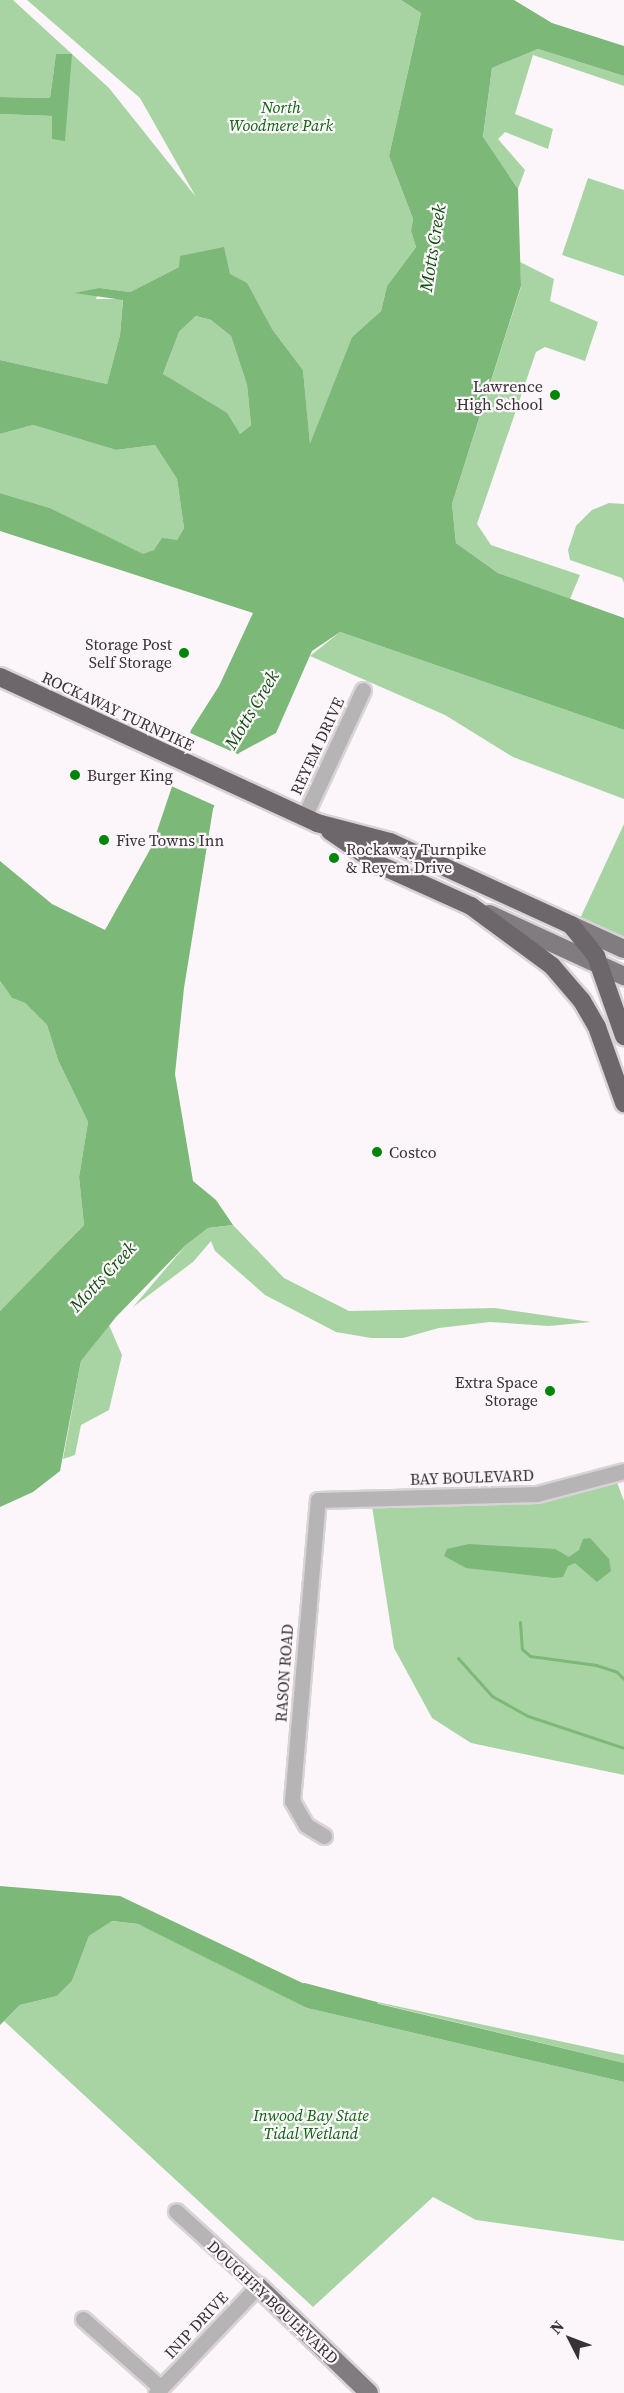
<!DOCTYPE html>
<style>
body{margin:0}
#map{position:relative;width:624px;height:2393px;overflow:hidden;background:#fcf6fb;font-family:"Source Serif 4",serif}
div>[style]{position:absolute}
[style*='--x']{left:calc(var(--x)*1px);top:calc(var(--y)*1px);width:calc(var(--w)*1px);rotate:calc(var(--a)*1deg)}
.green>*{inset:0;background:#a8d4a4}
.water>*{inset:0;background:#7cb878}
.pier>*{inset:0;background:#fcf6fb}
.stream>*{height:3px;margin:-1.5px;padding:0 1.5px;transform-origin:1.5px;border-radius:1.5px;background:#7cb878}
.roads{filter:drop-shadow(2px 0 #d8d3d7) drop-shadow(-2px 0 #d8d3d7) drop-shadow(0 2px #d8d3d7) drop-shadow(0 -2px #d8d3d7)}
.minor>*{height:15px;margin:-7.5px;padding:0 7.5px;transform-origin:7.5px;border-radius:7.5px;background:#b7b4b6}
.major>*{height:18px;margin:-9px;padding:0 9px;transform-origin:9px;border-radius:9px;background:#807c7f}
.highway>*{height:18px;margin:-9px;padding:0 9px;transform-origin:9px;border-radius:9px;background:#6d676c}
.dots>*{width:16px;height:16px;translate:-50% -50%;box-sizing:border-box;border:3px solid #fcf6fb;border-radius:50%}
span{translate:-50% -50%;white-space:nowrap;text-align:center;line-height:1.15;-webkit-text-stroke:4.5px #fcf6fb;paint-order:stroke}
.park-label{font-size:16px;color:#09620c;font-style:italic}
.poi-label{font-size:16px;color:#353335}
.right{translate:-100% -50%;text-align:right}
.left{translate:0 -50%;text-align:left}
.street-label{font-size:16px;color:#353335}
.water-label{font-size:18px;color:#0f4e0f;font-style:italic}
.north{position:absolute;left:540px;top:2309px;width:60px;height:60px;-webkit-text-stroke:4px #fcf6fb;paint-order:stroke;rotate:312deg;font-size:16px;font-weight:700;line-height:24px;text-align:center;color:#353335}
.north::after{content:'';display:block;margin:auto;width:21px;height:27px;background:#353335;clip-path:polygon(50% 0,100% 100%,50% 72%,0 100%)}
</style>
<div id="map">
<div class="green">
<div style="clip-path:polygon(0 0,13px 0,109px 88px,196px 197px,140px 98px,27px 0,401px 0,421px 13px,389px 156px,413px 219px,411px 231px,416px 247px,387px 286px,381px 311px,352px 337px,310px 446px,303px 370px,272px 329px,179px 267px,130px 292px,100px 288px,96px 299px,123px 299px,120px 335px,107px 384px,0 360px,0 114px,53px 116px,56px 54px,50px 98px,0 97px)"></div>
<div style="clip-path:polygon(538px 49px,624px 76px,624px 86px,533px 55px,515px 114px,553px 129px,548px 149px,505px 132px,498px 139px,525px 170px,518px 189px,483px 138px,492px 68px)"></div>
<div style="clip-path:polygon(588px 178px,624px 190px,624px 276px,562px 255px)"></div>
<div style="clip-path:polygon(520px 262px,554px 279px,550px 301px,598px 322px,585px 361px,545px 347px,536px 352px,477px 524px,491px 545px,580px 575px,570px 599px,498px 573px,456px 543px,452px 504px,521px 287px)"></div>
<div style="clip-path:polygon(196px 316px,211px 320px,231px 336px,247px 385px,251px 425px,240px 434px,163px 374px,179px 332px)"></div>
<div style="clip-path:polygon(33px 425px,116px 450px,155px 445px,177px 479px,184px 528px,177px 540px,143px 555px,50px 508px,0 493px,0 434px)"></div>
<div style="clip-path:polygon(609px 503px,624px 504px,624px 583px,622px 578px,570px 560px,568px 550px,576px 526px,592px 510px)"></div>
<div style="clip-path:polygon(340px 632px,624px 730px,624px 799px,513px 757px,445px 715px,310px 656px)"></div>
<div style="clip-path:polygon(624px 824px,624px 947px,577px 925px)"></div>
<div style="clip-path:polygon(0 981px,12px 998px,25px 1003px,47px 1025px,58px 1060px,88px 1122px,79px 1177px,84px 1225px,0 1311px)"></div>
<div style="clip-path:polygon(233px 1225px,284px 1278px,349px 1311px,495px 1308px,591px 1322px,549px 1326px,490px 1322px,439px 1328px,403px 1338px,371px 1338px,336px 1332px,265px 1295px,215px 1251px,211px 1241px,193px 1262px,133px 1307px,186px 1245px,208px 1228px)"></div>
<div style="clip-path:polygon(109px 1325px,122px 1355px,109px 1410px,81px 1425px,75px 1455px,63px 1459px,81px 1361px)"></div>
<div style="clip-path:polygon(615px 1477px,624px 1501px,624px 1775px,471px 1743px,432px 1718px,394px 1648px,372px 1506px,570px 1493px)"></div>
<div style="clip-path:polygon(111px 1921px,138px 1924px,172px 1938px,307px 2008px,624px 2082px,624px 2241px,476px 2220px,433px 2197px,313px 2307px,4px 2021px,20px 2005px,57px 1996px,72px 1981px,89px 1936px)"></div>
<div style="clip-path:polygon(340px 1994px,624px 2055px,624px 2063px)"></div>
</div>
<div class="water">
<div style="clip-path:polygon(evenodd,401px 0,514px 0,552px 23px,624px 46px,624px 76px,538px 49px,492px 68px,483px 137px,518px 189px,521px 286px,452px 504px,456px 543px,498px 573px,624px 618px,624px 730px,340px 632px,312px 651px,276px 733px,239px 753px,213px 809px,184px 988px,175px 1074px,193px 1181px,216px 1200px,233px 1225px,208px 1228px,186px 1245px,116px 1317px,81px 1361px,60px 1471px,33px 1492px,0 1507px,0 1311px,84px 1225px,79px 1177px,88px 1122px,58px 1060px,47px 1025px,25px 1003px,12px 998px,0 981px,0 861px,52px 904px,105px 930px,152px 846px,191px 730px,219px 686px,253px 613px,0 531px,0 493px,50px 508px,143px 554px,154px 550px,162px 538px,177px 540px,184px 528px,177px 479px,155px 445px,116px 450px,33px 425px,0 434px,0 360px,107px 384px,120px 335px,123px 300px,74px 293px,100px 288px,130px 292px,179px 267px,180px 256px,224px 247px,230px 274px,247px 283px,272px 329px,303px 370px,310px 444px,352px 337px,381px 311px,387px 286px,416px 247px,411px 231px,413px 219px,389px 156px,421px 13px,401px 0,196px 316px,211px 320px,231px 336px,247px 385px,251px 425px,240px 434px,227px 413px,163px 374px,179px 332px,196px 316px)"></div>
<div style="clip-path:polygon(56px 54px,72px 54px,65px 141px,52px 139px,52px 116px,0 114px,0 97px,50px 98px)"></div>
<div style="clip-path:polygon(590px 1538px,609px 1559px,611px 1571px,597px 1582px,575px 1563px,568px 1566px,563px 1577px,554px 1578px,466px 1568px,444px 1556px,447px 1549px,469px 1544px,555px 1549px,569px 1557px,579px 1550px,583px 1539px)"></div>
<div style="clip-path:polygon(0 1886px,120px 1896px,313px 1988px,624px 2063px,624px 2082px,307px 2008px,138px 1924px,112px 1921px,89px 1936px,72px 1981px,57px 1996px,20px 2005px,0 2025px)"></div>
</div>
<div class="pier">
<div style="clip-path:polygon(188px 732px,242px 756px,218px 807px,169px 785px)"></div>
</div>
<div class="stream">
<div style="--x:520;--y:1622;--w:27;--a:86"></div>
<div style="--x:522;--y:1649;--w:11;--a:41"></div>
<div style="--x:530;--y:1656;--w:67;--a:7.8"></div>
<div style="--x:596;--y:1665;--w:22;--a:18"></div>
<div style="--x:617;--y:1672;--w:10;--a:45"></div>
<div style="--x:458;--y:1658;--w:51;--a:48.2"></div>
<div style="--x:492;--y:1696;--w:41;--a:29.1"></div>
<div style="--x:528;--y:1716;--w:101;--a:18.4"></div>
<div style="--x:304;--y:1984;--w:74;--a:14.8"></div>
</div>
<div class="roads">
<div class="minor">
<div style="--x:304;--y:817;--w:140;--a:-65.1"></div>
<div style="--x:324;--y:1836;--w:21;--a:-149"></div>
<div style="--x:306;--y:1825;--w:28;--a:-120"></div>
<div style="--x:292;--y:1801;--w:302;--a:-85.1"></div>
<div style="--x:318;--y:1500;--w:219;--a:-1.6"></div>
<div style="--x:537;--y:1494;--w:90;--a:-14.8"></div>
<div style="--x:83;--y:2319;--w:104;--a:41.5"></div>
<div style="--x:156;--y:2393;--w:148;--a:-46.4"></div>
<div style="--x:258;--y:2286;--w:111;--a:-137.6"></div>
</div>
<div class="major">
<div style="--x:489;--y:914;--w:149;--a:24.7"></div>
<div style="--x:571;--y:925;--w:58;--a:24.4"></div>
<div style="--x:258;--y:2286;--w:154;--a:43.9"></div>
</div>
<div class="highway">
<div style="--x:0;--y:677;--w:349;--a:24.7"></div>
<div style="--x:317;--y:823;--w:75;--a:14.6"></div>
<div style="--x:390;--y:842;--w:199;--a:24.6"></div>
<div style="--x:571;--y:925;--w:40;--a:51"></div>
<div style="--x:596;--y:956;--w:85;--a:70.7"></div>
<div style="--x:330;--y:831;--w:60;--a:34.2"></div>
<div style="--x:380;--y:865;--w:100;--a:24.3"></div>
<div style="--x:471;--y:906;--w:101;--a:36.5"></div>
<div style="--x:552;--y:966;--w:46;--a:49.4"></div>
<div style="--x:582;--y:1001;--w:30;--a:60"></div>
<div style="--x:597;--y:1027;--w:81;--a:70.4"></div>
</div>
</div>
<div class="dots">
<div style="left:555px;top:395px;background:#008508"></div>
<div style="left:184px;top:653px;background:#008508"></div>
<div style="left:75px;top:775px;background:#008508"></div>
<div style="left:104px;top:840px;background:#008508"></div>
<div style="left:334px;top:858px;background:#008508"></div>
<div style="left:377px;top:1152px;background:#008508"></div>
<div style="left:550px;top:1391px;background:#008508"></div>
</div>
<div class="park-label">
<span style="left:281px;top:116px">North<br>Woodmere Park</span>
<span style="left:311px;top:2124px">Inwood Bay State<br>Tidal Wetland</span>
</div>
<div class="poi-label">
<span class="right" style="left:543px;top:395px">Lawrence<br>High School</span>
<span class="right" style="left:172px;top:653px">Storage Post<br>Self Storage</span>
<span class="left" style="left:87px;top:775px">Burger King</span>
<span class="left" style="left:116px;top:840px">Five Towns Inn</span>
<span class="left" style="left:346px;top:858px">Rockaway Turnpike<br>&amp; Reyem Drive</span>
<span class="left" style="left:389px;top:1152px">Costco</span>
<span class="right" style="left:538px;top:1391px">Extra Space<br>Storage</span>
</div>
<div class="street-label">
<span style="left:118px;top:711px;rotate:25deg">ROCKAWAY TURNPIKE</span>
<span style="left:317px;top:746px;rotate:-65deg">REYEM DRIVE</span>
<span style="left:472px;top:1477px;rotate:-2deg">BAY BOULEVARD</span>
<span style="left:284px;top:1673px;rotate:-86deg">RASON ROAD</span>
<span style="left:273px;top:2302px;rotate:43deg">DOUGHTY BOULEVARD</span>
<span style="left:196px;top:2325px;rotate:-47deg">INIP DRIVE</span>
</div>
<div class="water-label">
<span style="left:433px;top:248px;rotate:-81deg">Motts Creek</span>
<span style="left:252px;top:710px;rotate:-59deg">Motts Creek</span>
<span style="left:103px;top:1277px;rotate:-47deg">Motts Creek</span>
</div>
<div class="north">N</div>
</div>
